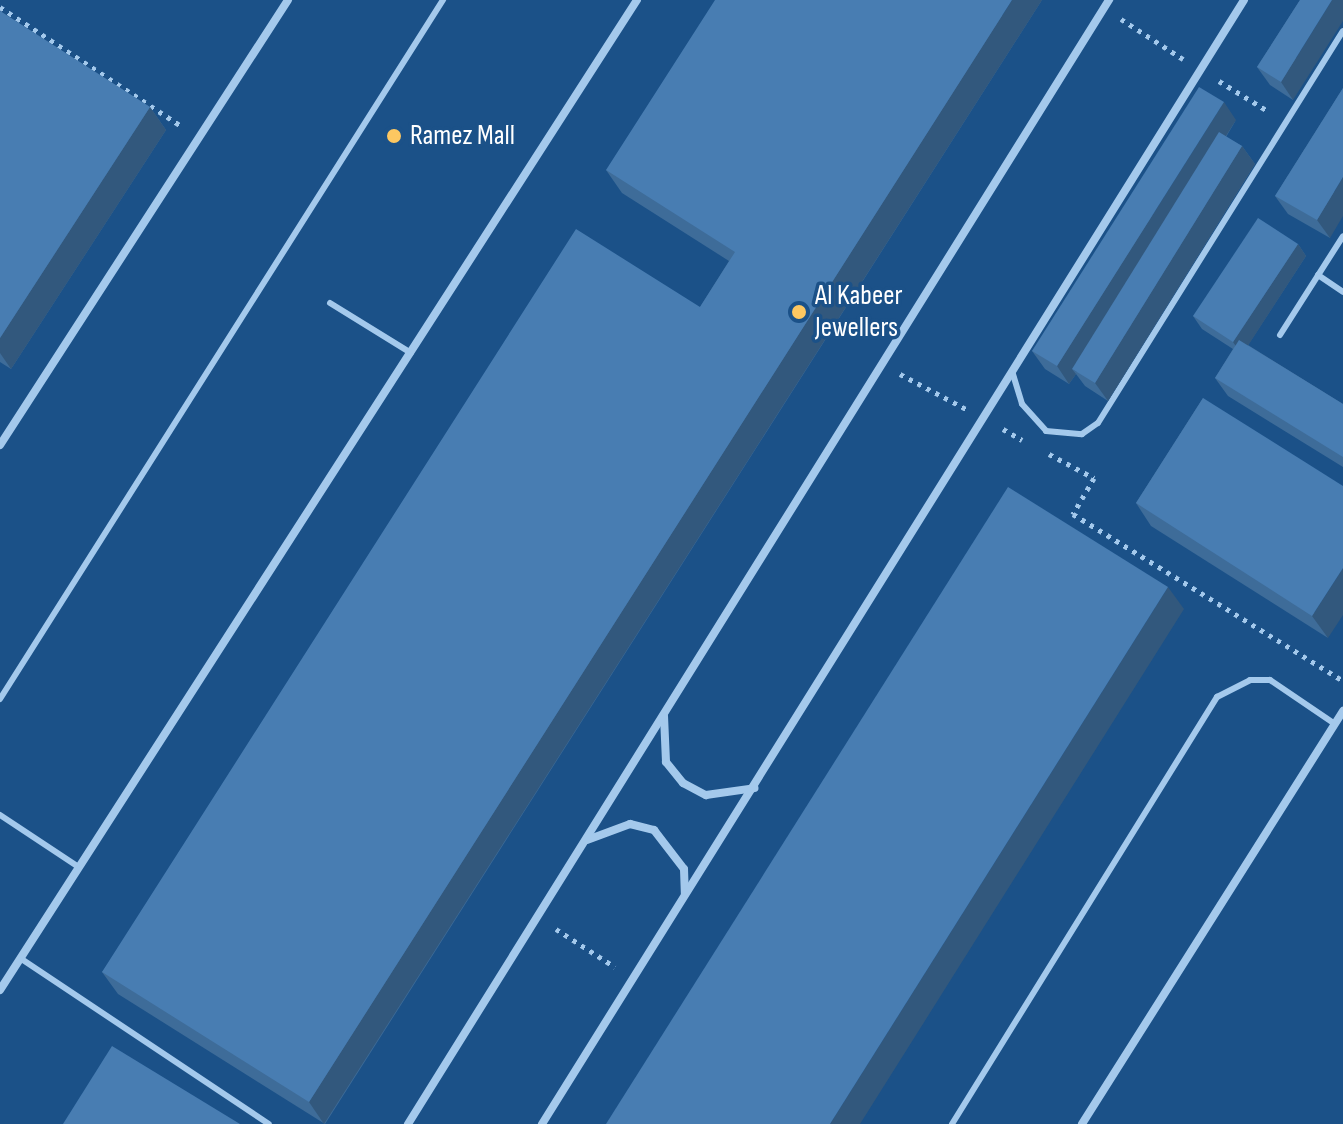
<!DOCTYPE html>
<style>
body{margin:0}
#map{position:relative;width:1343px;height:1124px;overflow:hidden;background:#1b5188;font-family:"Sofia Sans Condensed",sans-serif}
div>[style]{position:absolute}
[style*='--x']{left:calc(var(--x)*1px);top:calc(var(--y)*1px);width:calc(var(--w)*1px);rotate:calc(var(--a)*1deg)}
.path>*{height:5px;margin-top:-2.5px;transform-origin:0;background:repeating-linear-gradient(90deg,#a4c9ec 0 4px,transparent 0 10px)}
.lane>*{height:6px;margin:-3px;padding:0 3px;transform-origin:3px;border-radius:3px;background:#a4c9ec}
.street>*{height:8px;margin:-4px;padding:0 4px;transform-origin:4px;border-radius:4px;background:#a4c9ec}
.wall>*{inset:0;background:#3e6c99}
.shaded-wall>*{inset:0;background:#32587d}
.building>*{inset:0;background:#487db2}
.dots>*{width:22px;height:22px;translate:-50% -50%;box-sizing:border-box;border:4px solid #1b5188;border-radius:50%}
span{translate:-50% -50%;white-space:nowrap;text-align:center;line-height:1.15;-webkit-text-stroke:7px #1b5188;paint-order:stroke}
.poi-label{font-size:28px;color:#fff}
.left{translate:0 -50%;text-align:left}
</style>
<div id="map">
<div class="path">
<div style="--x:0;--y:7;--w:217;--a:33.3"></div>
<div style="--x:1121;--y:19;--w:74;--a:32.8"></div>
<div style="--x:1219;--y:81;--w:57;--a:31.5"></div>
<div style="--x:900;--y:374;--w:75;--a:27.9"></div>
<div style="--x:1003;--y:429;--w:22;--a:30"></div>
<div style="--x:1049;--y:454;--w:51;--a:28.1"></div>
<div style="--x:1094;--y:478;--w:42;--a:120.3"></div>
<div style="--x:1073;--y:514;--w:317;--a:31.7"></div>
<div style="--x:556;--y:929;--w:70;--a:32.8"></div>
</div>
<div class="lane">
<div style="--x:1318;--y:275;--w:30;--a:34"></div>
<div style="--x:330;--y:303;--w:95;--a:31.7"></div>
<div style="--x:1280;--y:335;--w:117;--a:-57.5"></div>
<div style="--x:1012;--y:371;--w:34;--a:73"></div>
<div style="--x:1022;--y:404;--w:36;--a:48"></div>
<div style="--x:1046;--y:431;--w:36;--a:5"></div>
<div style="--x:1082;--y:434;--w:19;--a:-35"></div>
<div style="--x:1098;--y:423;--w:462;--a:-58"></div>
<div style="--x:0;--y:699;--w:828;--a:-57.64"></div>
<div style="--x:0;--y:815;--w:92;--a:33.5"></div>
<div style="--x:20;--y:958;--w:299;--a:33.7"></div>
<div style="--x:952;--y:1124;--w:503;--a:-58.18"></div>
<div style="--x:1217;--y:697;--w:37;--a:-27"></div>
<div style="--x:1250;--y:680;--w:20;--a:0"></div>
<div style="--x:1270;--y:680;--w:78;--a:34.1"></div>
</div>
<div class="street">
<div style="--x:0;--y:445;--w:530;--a:-57.09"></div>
<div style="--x:664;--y:716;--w:46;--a:87.5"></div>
<div style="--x:666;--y:762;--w:27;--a:51"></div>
<div style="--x:683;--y:783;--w:26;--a:28"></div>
<div style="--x:706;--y:795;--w:49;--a:-8.1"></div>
<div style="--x:587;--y:840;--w:46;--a:-20.4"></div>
<div style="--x:630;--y:824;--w:25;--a:14"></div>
<div style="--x:654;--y:830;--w:49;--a:52.4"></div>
<div style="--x:684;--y:869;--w:25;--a:88"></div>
<div style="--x:0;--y:990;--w:1177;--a:-57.24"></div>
<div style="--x:408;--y:1124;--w:1325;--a:-58.05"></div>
<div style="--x:542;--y:1124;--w:1325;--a:-58.01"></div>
<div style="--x:1082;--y:1124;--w:489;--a:-57.7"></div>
</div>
<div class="wall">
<div style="clip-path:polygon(1042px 0,325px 1124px,118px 994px,102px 972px,700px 307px,729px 261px,622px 193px,606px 170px)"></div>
<div style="clip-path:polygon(1300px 0,1293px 100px,1270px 85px,1257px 67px)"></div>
<div style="clip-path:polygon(0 11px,150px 107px,166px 130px,11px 369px,0 362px)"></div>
<div style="clip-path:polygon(1343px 88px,1330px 238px,1288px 214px,1275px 196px)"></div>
<div style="clip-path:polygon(1236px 120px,1226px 137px,1242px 146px,1255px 164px,1108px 401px,1085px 386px,1076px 374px,1069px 384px,1045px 369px,1032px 351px)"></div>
<div style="clip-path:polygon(1298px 244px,1306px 256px,1248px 345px,1343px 404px,1343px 467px,1228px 396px,1215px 378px,1233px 349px,1202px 329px,1193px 316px)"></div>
<div style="clip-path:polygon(1203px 398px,1328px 638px,1151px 526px,1136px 503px)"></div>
</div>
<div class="shaded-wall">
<div style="clip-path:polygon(1012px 0,1042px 0,324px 1124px,309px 1102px)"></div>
<div style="clip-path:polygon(1332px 0,1343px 0,1343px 21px,1293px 100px,1281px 82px)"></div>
<div style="clip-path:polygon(1224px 102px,1236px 120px,1077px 372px,1072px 369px,1076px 374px,1069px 384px,1057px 366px)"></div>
<div style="clip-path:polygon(150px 107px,166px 130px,11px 369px,0 353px,0 338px)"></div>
<div style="clip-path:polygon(1242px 146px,1255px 164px,1108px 401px,1095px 383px)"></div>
<div style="clip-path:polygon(1343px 177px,1343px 216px,1330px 238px,1317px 220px)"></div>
<div style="clip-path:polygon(1298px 244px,1306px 256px,1242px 355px,1233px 342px)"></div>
<div style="clip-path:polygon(1343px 568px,1343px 615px,1328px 638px,1312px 616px)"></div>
<div style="clip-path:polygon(1168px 587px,1184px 609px,860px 1124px,830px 1124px)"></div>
</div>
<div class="building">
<div style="clip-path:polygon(715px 0,1012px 0,309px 1102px,102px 972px,576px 229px,700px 307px,735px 252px,606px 170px)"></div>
<div style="clip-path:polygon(1300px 0,1332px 0,1281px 82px,1257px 67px)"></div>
<div style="clip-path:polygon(0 11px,150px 107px,0 338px)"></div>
<div style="clip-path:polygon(1199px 87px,1224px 102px,1057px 366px,1032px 351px)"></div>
<div style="clip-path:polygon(1343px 88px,1343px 177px,1317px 220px,1275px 196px)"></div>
<div style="clip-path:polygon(1219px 132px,1242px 146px,1095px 383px,1072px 369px)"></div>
<div style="clip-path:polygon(1258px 218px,1298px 244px,1233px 342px,1193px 316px)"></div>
<div style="clip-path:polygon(1239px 340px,1343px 404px,1343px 457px,1215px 378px)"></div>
<div style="clip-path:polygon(1203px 398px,1343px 486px,1343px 568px,1312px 616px,1136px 503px)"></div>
<div style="clip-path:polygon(1008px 487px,1168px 587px,830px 1124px,606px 1124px)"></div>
<div style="clip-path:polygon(112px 1046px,240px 1124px,63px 1124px)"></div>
</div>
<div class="dots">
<div style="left:394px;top:136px;background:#fdc761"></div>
<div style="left:799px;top:312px;background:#fdc761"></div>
</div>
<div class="poi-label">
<span class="left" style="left:410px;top:136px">Ramez Mall</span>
<span class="left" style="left:815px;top:312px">Al Kabeer<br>Jewellers</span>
</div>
</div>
